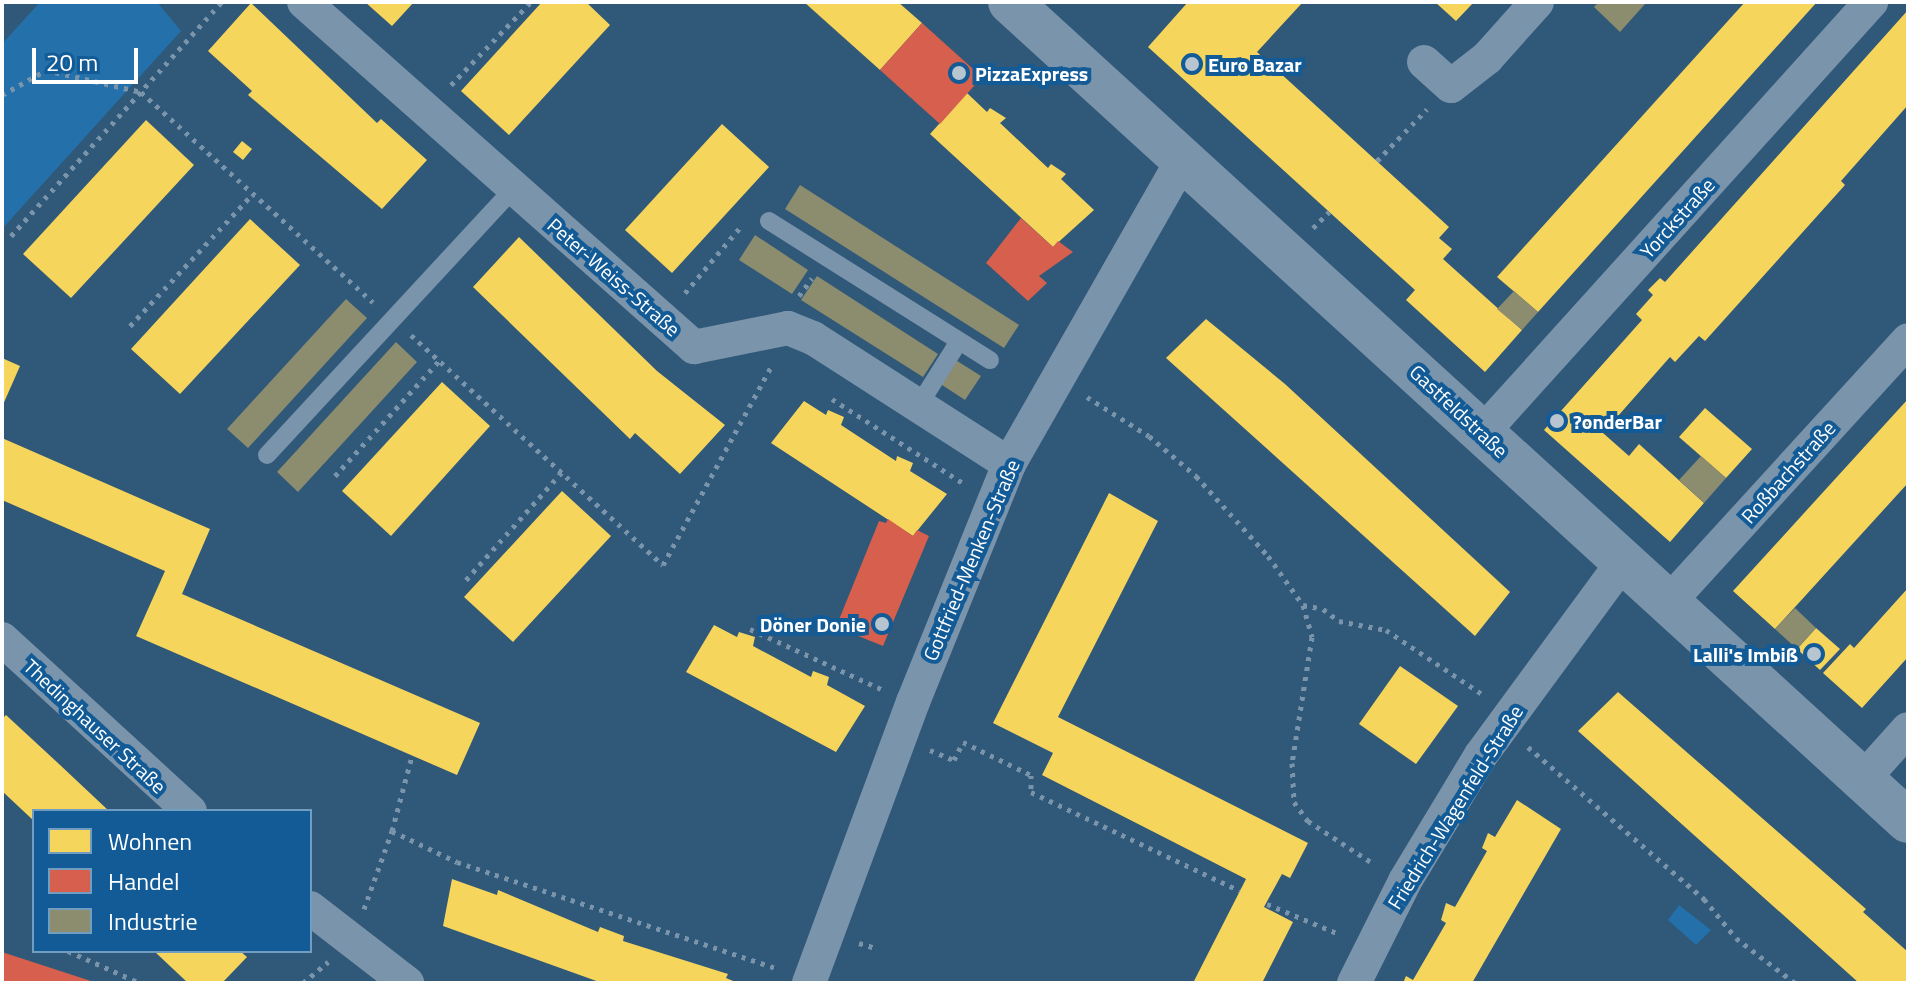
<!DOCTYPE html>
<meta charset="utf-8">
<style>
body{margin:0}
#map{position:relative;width:1910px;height:985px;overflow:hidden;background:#305878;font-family:"Titillium Web",sans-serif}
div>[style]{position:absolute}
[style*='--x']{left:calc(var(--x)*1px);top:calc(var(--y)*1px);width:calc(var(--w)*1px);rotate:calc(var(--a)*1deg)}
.green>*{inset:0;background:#2370ab}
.homes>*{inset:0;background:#f6d55c}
.shops>*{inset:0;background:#d6604d}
.industry>*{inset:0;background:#8c8c6e}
.path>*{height:5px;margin-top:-2.5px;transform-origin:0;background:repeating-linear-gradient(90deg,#7a94ab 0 4px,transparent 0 10px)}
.service>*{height:18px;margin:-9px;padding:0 9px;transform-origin:9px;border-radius:9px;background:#7a94ab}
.minor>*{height:34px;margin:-17px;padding:0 17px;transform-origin:17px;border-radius:17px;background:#7a94ab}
.tertiary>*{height:44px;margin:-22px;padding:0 22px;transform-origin:22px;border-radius:22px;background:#7a94ab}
.dots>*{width:22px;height:22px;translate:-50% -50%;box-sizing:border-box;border:4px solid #125b96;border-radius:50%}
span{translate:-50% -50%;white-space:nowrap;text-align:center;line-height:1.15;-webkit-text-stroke:8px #125b96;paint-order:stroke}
.poi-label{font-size:20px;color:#fff;font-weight:700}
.left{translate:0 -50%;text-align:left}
.right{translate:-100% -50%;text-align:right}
.street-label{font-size:20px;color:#fff}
.frame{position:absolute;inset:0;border:4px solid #fff;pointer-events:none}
.legend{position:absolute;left:32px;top:809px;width:280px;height:144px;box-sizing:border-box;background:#125b96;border:2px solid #719dc0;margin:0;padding:10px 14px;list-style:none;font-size:24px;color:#fff}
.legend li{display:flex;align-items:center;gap:16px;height:40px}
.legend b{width:40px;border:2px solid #719dc0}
.scale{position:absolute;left:32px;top:48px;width:106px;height:36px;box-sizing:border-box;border:4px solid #fff;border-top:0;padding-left:10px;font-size:24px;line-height:28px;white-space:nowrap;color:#fff;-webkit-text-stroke:6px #125b96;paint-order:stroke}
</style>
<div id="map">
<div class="green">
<div style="clip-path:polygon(40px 2px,157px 2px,181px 31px,2px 229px,2px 44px)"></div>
<div style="clip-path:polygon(1679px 905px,1711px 930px,1696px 945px,1668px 920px)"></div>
</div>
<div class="homes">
<div style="clip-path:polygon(365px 2px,414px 2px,392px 26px)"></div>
<div style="clip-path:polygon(542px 2px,586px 2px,610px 25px,509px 135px,461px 91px)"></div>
<div style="clip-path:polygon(804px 2px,898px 2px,922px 23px,880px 70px)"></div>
<div style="clip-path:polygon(1188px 2px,1303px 2px,1257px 52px,1449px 227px,1439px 238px,1452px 249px,1443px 259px,1522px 330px,1485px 372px,1406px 300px,1415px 290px,1148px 47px)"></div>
<div style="clip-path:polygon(1435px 2px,1474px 2px,1456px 21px)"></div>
<div style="clip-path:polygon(1745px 2px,1817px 2px,1538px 312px,1497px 277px)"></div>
<div style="clip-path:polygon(251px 3px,377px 123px,381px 119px,427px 160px,382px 209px,248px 95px,252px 91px,208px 51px)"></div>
<div style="clip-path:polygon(1908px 10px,1908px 105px,1841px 181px,1845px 185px,1705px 341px,1699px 336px,1675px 362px,1670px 357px,1603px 433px,1629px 456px,1639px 444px,1704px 503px,1670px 542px,1544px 430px,1642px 320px,1636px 314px,1653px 295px,1648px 290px,1660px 278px,1665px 282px)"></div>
<div style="clip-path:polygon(967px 93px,987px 112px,990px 108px,1006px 118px,1000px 123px,1048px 168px,1051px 164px,1066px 174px,1061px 179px,1094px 210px,1053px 247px,930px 134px)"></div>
<div style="clip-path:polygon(146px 120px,194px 165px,71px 298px,23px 254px)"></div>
<div style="clip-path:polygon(722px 124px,769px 167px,672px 273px,625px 230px)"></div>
<div style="clip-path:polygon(242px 141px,252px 149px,243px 160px,233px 152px)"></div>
<div style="clip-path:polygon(250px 219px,300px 265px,180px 394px,131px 349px)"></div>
<div style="clip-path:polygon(519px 237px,657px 371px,725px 425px,680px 474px,635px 433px,630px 439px,473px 287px)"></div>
<div style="clip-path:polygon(1206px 319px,1285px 384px,1510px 592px,1475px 636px,1166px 358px)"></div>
<div style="clip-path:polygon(2px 358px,20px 366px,2px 407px)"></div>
<div style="clip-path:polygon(442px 382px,490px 426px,391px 536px,342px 491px)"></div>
<div style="clip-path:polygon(1908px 399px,1908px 483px,1775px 629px,1733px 591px)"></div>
<div style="clip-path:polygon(804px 401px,826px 415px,828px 410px,844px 417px,841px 425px,896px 461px,897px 456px,913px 463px,910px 471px,947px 494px,913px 536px,771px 443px)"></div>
<div style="clip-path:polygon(1705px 408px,1752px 449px,1726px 478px,1679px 437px)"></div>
<div style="clip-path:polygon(2px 438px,210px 529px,182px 594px,480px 723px,457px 775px,136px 636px,165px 571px,2px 500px)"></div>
<div style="clip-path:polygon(562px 491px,611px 536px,513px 642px,464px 597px)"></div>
<div style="clip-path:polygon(1109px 493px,1158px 521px,1058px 717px,1308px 843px,1290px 878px,1282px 874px,1264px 907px,1293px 922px,1262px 983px,1193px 983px,1246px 879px,1042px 775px,1053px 753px,993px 723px)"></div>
<div style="clip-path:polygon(1908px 588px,1908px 657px,1862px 708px,1823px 673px,1850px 644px,1854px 648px)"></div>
<div style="clip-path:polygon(714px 625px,737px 637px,739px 632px,755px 637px,753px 646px,811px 677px,813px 671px,829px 677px,827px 685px,865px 706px,836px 752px,686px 672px)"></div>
<div style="clip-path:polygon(1816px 628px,1840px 649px,1820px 670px,1797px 649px)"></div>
<div style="clip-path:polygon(1400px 666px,1458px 706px,1416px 764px,1359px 724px)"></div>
<div style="clip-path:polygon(1618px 692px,1866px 909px,1863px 912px,1908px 952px,1908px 983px,1859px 983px,1578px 731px)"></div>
<div style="clip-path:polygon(6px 715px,59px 764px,109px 811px,34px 811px,34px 821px,2px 791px,2px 719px)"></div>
<div style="clip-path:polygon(1517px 800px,1561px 829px,1472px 983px,1403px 983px,1406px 976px,1413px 980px,1446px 923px,1441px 920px,1446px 903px,1455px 907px,1487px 851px,1482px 848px,1488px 833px,1495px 837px)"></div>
<div style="clip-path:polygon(452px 879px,497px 895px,498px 890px,598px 932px,600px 927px,624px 936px,623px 941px,728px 974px,726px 978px,738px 983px,602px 983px,443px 926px)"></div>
<div style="clip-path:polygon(154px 951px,240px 951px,247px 957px,222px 983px,188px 983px)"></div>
</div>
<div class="shops">
<div style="clip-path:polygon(922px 23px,982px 77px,940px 124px,880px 70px)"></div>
<div style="clip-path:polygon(1021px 218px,1053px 247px,1058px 241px,1073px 252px,1039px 276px,1047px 283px,1028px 301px,986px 263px)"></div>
<div style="clip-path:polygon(888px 519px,913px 536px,917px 530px,929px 536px,883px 646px,836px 627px,879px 521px,886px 523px)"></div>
<div style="clip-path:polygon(2px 952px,94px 982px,94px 983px,2px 983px)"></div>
</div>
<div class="industry">
<div style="clip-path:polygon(1599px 2px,1643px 2px,1645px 4px,1620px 32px,1594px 7px)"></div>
<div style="clip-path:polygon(800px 185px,1019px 325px,1004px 348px,785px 209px)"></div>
<div style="clip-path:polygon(755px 235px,808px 270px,792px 294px,739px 260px)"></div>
<div style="clip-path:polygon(817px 276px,938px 354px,923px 377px,801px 300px)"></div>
<div style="clip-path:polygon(1514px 291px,1538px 312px,1522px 330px,1497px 309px)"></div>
<div style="clip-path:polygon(346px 299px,367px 318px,248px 448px,227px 429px)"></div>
<div style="clip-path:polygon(396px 342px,417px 362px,298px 492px,277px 472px)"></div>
<div style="clip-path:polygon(954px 359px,981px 376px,965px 400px,939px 383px)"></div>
<div style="clip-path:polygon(1701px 456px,1726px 478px,1704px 503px,1679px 480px)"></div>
<div style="clip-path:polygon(1795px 608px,1816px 628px,1797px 649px,1775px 629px)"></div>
</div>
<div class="path">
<div style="--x:451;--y:85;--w:115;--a:-46.1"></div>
<div style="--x:2;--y:95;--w:51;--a:-29.6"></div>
<div style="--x:46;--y:70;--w:98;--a:13"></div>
<div style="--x:141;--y:92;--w:313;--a:42.2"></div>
<div style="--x:1377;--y:161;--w:72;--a:-46.1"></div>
<div style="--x:1313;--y:228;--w:23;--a:-45"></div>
<div style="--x:11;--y:236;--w:315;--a:-48"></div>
<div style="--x:685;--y:293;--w:90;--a:-50"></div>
<div style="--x:799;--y:296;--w:22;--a:-54"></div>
<div style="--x:130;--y:326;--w:178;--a:-47.1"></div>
<div style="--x:411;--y:335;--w:341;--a:42.4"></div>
<div style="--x:663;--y:565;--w:226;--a:-61.4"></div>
<div style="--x:1087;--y:397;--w:73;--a:32.2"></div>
<div style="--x:1149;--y:436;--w:62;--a:40.4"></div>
<div style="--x:1196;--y:476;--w:108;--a:48"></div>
<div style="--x:1268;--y:556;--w:60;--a:54.5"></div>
<div style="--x:1303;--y:605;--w:20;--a:11"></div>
<div style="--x:1323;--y:609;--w:20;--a:37"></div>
<div style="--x:1339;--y:621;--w:48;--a:10.8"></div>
<div style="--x:1386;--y:630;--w:119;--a:33.7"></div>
<div style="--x:832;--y:399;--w:159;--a:32.7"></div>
<div style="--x:335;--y:476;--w:155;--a:-47.9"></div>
<div style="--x:466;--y:580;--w:144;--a:-48.4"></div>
<div style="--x:1303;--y:605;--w:33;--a:74"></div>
<div style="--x:1312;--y:637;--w:128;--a:99"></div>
<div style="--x:1292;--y:763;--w:39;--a:87"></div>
<div style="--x:1294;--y:802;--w:24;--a:54"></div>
<div style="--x:1308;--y:821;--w:79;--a:33.1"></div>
<div style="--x:750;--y:629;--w:146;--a:24.6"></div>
<div style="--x:1528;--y:747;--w:233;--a:40.8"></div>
<div style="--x:1704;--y:899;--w:50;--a:50.6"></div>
<div style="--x:1736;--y:938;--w:74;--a:37.3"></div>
<div style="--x:930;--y:750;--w:26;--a:23"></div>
<div style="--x:954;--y:760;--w:20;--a:-63"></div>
<div style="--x:963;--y:742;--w:76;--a:25.9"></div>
<div style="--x:1031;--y:775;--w:17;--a:90"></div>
<div style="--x:1031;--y:792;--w:231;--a:25.3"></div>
<div style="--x:392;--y:831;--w:78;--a:-75.1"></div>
<div style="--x:1267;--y:904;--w:78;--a:22.6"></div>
<div style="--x:364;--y:909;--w:83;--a:-70.3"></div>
<div style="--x:392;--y:831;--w:72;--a:25.5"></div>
<div style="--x:457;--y:862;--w:339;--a:18.4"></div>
<div style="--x:859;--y:943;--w:17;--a:17"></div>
<div style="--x:68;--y:951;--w:79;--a:24"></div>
<div style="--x:303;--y:983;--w:33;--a:-40"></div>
</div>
<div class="service">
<div style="--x:769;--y:221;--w:261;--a:32.2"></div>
<div style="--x:919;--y:405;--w:75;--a:-58"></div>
<div style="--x:267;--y:455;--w:361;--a:-47.2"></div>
</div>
<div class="minor">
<div style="--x:304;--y:2;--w:521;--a:41.5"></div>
<div style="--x:694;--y:347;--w:96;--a:-11.4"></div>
<div style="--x:788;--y:328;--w:27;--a:22"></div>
<div style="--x:813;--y:338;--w:233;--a:32.7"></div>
<div style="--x:1424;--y:62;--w:36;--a:42"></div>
<div style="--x:1451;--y:86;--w:46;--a:-37.9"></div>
<div style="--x:1487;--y:58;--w:75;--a:-48.2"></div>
<div style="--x:1482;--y:433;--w:581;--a:-47.93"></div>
<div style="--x:1668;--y:603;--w:356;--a:-47.6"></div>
<div style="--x:2;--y:639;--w:255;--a:42.5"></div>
<div style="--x:1863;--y:779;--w:67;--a:-48"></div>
<div style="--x:310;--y:908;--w:123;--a:37.7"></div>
<div style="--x:809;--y:983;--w:300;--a:-69.7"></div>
<div style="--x:913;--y:702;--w:257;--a:-68"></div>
<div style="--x:1009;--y:464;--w:351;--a:-60.3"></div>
<div style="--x:1354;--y:983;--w:114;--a:-63.4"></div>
<div style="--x:1405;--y:881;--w:147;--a:-58.9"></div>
<div style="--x:1481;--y:755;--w:242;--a:-53.7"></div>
</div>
<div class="tertiary">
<div style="--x:1010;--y:2;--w:1215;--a:42.37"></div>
</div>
<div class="dots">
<div style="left:1192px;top:64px;background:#b7c5d0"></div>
<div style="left:959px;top:73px;background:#b7c5d0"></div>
<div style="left:1557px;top:421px;background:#b7c5d0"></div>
<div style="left:882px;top:624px;background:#b7c5d0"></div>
<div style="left:1814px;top:654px;background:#b7c5d0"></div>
</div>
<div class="poi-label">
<span class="left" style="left:1208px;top:64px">Euro Bazar</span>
<span class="left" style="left:975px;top:73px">PizzaExpress</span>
<span class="left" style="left:1573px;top:421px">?onderBar</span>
<span class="right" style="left:866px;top:624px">Döner Donie</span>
<span class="right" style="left:1798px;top:654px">Lalli's Imbiß</span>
</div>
<div class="street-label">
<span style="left:1677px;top:218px;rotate:-48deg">Yorckstraße</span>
<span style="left:614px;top:277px;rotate:41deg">Peter-Weiss-Straße</span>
<span style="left:1459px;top:411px;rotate:43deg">Gastfeldstraße</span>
<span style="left:1788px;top:472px;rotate:-48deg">Roßbachstraße</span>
<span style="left:971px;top:560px;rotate:-67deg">Gottfried-Menken-Straße</span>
<span style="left:95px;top:726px;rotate:43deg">Thedinghauser Straße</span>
<span style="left:1455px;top:807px;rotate:-58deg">Friedrich-Wagenfeld-Straße</span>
</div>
<div class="frame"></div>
<ul class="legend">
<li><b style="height:22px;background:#f6d55c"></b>Wohnen</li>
<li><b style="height:22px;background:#d6604d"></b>Handel</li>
<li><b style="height:22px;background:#8c8c6e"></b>Industrie</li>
</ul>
<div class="scale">20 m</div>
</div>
